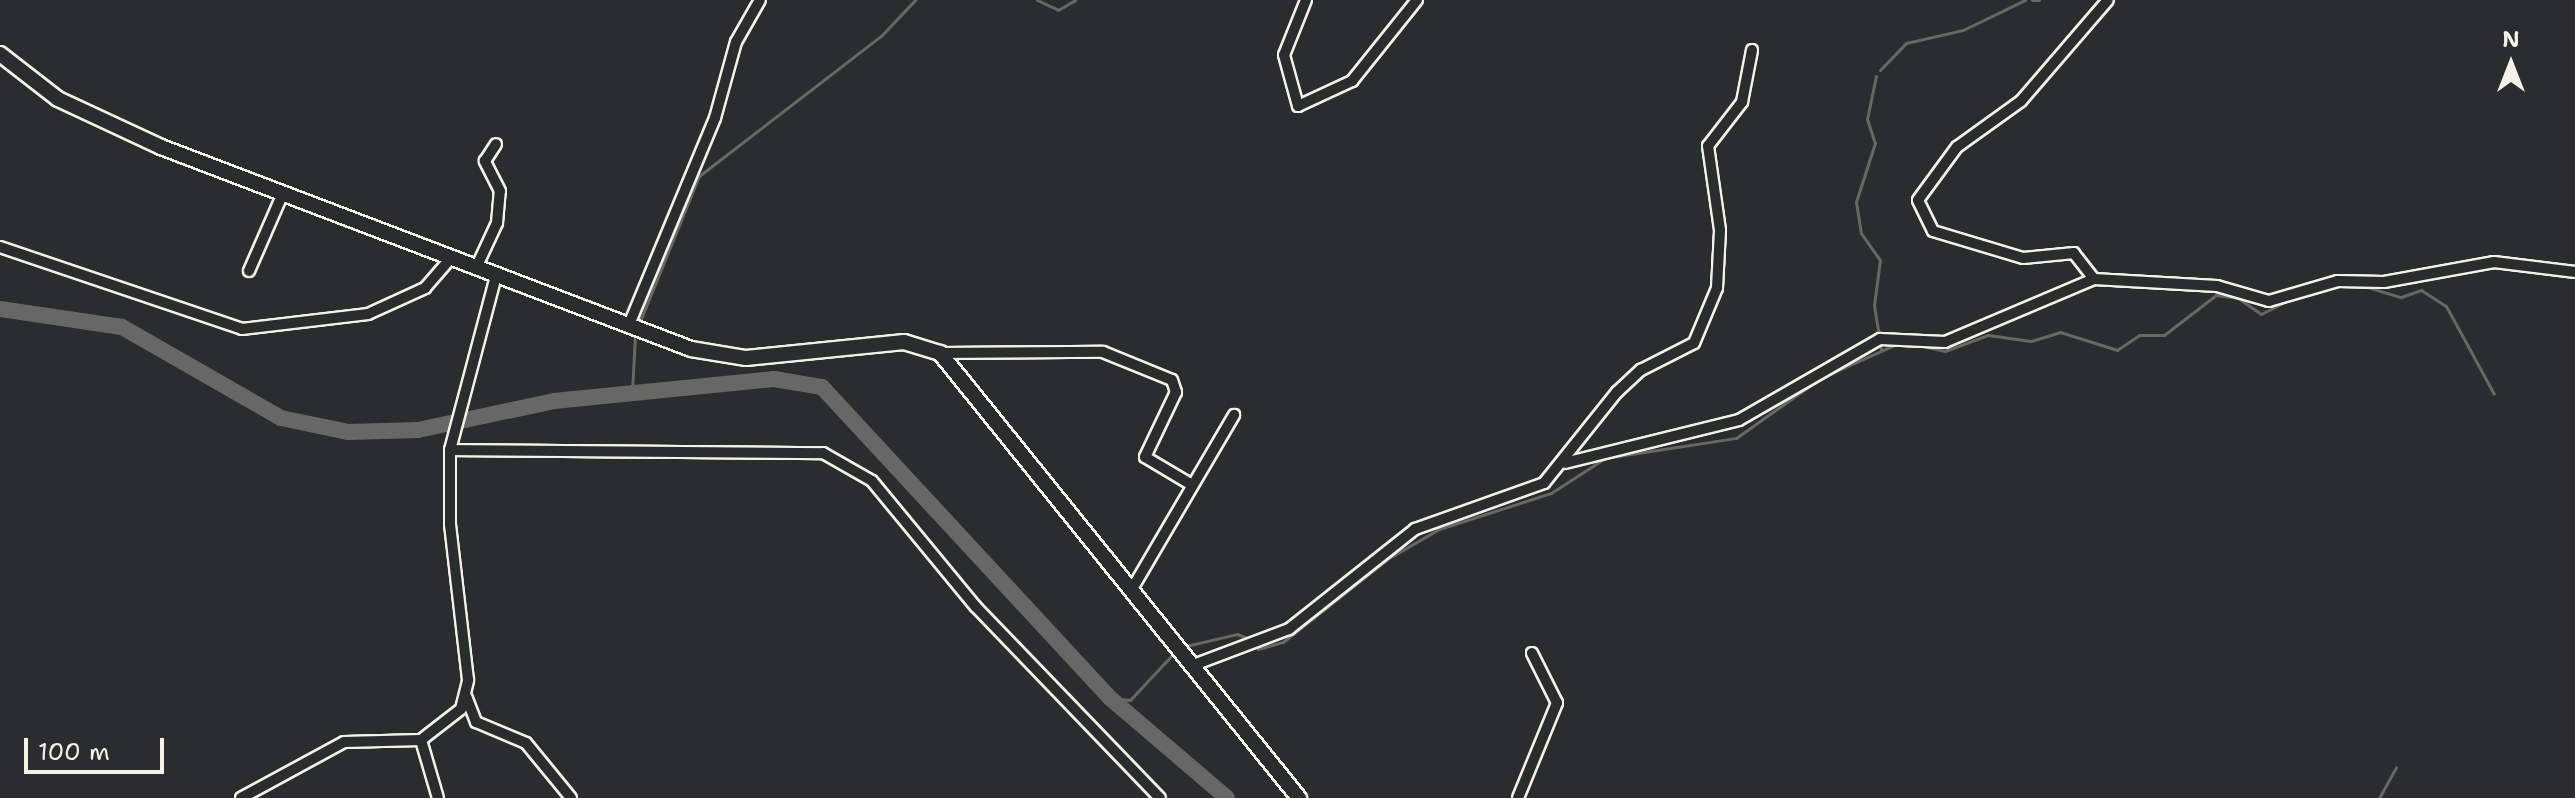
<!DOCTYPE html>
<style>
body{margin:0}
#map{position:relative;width:2575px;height:798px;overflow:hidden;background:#2a2d2e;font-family:"Shantell Sans",sans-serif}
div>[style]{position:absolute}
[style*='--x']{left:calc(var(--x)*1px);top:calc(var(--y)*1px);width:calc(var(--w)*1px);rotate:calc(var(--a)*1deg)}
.stream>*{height:3px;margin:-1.5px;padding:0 1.5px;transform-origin:1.5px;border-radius:1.5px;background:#676866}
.river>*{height:16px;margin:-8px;padding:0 8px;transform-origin:8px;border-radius:8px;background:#676866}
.roads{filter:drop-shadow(2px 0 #f4f1e8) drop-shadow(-2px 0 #f4f1e8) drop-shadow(0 2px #f4f1e8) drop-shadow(0 -2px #f4f1e8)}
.minor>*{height:10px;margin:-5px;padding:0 5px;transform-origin:5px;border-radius:5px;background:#2a2d2e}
.secondary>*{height:14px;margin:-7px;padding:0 7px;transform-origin:7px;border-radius:7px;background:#2a2d2e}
span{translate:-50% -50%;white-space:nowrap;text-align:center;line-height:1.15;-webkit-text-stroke:6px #2a2d2e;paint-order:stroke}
.north{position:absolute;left:2471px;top:24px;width:80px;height:80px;-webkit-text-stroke:6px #2a2d2e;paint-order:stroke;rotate:0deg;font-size:22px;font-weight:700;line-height:32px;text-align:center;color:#f4f1e8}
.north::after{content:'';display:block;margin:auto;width:28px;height:36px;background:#f4f1e8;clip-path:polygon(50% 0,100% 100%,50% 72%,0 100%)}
.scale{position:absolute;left:24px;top:738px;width:140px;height:36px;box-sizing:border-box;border:4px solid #f4f1e8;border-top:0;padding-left:10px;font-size:24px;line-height:28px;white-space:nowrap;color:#f4f1e8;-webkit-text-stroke:6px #2a2d2e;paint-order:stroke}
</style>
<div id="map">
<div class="stream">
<div style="--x:1037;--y:0;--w:23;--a:25"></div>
<div style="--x:1058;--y:10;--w:20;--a:-30"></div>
<div style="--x:2032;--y:0;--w:7;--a:0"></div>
<div style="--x:1880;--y:70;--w:37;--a:-46"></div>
<div style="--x:1906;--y:43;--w:58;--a:-12.8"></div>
<div style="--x:1963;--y:30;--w:69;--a:-25.8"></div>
<div style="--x:1876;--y:76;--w:44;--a:101.8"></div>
<div style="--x:1867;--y:119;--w:25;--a:72"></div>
<div style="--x:1875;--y:143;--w:62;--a:107.9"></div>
<div style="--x:1856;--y:202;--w:31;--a:81"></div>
<div style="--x:1861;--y:233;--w:33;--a:55"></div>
<div style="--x:1880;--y:260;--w:45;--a:97.6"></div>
<div style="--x:1874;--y:305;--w:45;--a:81"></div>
<div style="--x:2364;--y:286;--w:39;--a:17"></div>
<div style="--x:2401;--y:297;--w:21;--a:-19"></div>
<div style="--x:2421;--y:290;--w:30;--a:33"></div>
<div style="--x:2446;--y:306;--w:100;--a:61.4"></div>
<div style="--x:638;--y:326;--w:162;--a:-67.9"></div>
<div style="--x:699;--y:176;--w:230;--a:-37.6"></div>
<div style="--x:881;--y:36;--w:50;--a:-46.6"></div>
<div style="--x:1917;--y:345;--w:29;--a:12"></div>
<div style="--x:1945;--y:351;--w:46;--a:-20.4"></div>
<div style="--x:1988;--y:335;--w:43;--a:7.9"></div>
<div style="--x:2031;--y:341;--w:30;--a:-17"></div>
<div style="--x:2060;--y:332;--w:60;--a:17.5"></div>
<div style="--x:2117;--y:350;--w:27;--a:-34"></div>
<div style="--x:2139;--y:335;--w:25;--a:0"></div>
<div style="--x:2164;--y:335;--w:66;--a:-37.6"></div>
<div style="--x:2216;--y:295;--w:22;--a:8"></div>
<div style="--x:2238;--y:298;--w:28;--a:35"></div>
<div style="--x:2261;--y:314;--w:29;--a:-27"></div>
<div style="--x:1821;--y:378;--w:80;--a:-24.3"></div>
<div style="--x:632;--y:393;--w:60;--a:-87.1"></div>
<div style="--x:1186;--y:646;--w:52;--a:-13.2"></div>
<div style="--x:1237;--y:634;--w:17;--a:21"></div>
<div style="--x:1258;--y:649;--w:26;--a:-16"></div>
<div style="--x:1283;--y:642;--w:135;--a:-38.4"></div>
<div style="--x:1389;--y:558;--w:58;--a:-30.1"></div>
<div style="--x:1439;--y:529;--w:118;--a:-17.8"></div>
<div style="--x:1551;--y:493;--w:64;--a:-32.9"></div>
<div style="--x:1605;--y:458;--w:133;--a:-8.7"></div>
<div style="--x:1736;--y:438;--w:97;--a:-35.3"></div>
<div style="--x:1110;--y:698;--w:20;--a:6"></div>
<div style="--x:1130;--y:700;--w:62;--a:-47"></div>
<div style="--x:2379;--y:798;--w:35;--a:-61"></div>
</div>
<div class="river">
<div style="--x:0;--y:309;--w:123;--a:8.4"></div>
<div style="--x:122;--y:327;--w:183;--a:29.8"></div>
<div style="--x:281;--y:418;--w:68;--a:11.8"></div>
<div style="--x:348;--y:432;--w:70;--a:-1.6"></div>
<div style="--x:418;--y:430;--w:139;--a:-12"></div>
<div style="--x:554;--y:401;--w:221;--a:-5.7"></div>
<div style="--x:774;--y:379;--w:49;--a:9.5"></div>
<div style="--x:822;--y:387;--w:424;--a:47.2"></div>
<div style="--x:1110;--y:698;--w:154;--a:40.5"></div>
</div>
<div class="roads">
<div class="minor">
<div style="--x:1306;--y:0;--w:59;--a:111.8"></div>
<div style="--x:1284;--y:55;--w:53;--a:74.6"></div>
<div style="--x:1298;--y:106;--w:60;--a:-24.8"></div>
<div style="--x:1352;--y:81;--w:104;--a:-51.3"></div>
<div style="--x:0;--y:247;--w:256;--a:18.7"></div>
<div style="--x:242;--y:329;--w:127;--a:-6.8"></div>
<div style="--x:368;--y:314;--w:63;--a:-24.5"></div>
<div style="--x:425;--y:288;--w:40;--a:-49"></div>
<div style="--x:476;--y:268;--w:50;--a:-65"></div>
<div style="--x:497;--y:223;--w:32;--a:-85"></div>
<div style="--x:500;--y:191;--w:34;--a:-117"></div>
<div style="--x:485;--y:161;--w:20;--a:-57"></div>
<div style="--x:249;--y:271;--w:85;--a:-66.4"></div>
<div style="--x:2094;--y:279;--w:33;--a:-128"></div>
<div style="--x:2074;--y:253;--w:51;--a:174.4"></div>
<div style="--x:2023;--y:258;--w:94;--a:-163.3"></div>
<div style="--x:1933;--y:231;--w:34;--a:-116"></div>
<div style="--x:1918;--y:200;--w:66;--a:-53.7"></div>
<div style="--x:1957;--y:147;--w:79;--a:-35.7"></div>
<div style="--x:2021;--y:101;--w:133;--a:-49.3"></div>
<div style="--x:628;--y:327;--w:226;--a:-67.4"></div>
<div style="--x:715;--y:118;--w:79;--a:-74.6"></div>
<div style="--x:736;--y:42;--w:48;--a:-60.3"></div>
<div style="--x:940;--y:353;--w:163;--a:-0.4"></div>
<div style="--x:1103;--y:352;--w:74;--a:22.1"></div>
<div style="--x:1172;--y:380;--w:13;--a:72"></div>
<div style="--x:1176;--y:392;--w:72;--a:115.5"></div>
<div style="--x:1145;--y:457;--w:55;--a:30.8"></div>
<div style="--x:450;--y:450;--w:373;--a:0.5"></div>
<div style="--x:823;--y:453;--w:56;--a:29.7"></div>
<div style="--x:872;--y:481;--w:163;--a:50.5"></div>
<div style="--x:976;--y:607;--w:265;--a:46.1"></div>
<div style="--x:1565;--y:463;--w:179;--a:-13.9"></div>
<div style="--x:1739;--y:420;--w:163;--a:-29.9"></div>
<div style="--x:1880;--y:339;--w:65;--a:2.6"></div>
<div style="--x:1945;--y:342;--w:162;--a:-22.9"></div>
<div style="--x:2094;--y:279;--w:123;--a:3.3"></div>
<div style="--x:2217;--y:286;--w:54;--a:16.1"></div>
<div style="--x:2269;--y:301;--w:72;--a:-16.2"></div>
<div style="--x:2338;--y:281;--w:46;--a:1.2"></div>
<div style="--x:2384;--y:282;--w:112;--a:-10.3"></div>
<div style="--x:2494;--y:262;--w:82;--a:7"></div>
<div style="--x:1132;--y:589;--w:202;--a:-59.6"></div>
<div style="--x:1191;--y:666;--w:105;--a:-20.7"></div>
<div style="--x:1289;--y:629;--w:161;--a:-38.4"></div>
<div style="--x:1415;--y:529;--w:137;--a:-19.6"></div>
<div style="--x:1544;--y:483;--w:117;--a:-51.3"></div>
<div style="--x:1617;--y:392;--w:33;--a:-43"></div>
<div style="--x:1641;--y:370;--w:59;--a:-27"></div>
<div style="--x:1694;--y:343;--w:60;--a:-67.3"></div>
<div style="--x:1717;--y:288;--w:58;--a:-87"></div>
<div style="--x:1720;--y:230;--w:85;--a:-98.1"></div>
<div style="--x:1708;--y:146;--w:56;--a:-52.3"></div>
<div style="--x:1742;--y:102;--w:53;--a:-79.1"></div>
<div style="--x:466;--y:696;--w:28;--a:69"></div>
<div style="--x:476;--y:722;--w:54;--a:22.8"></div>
<div style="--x:526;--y:743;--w:71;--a:50.7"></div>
<div style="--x:421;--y:740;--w:60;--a:73.7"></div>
<div style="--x:241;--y:798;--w:117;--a:-28.5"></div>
<div style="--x:344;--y:742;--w:77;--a:-1.5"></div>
<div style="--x:421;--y:740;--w:51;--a:-37.8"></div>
<div style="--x:461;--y:709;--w:30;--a:-76"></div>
<div style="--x:468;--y:680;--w:156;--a:-96.6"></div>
<div style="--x:450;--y:525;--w:75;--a:-90"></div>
<div style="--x:450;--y:450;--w:180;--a:-75.2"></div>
<div style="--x:1518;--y:798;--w:103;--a:-67.7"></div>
<div style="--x:1557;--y:703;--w:56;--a:-116.6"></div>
</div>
<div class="secondary">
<div style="--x:0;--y:54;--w:73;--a:37.8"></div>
<div style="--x:58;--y:99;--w:114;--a:25"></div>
<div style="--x:161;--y:147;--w:567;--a:20.86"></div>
<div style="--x:691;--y:349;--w:56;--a:9.3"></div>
<div style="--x:746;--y:358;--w:159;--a:-5.8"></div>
<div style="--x:904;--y:342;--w:38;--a:17"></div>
<div style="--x:940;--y:353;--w:572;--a:51.11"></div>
</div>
</div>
<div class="north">N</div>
<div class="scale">100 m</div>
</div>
